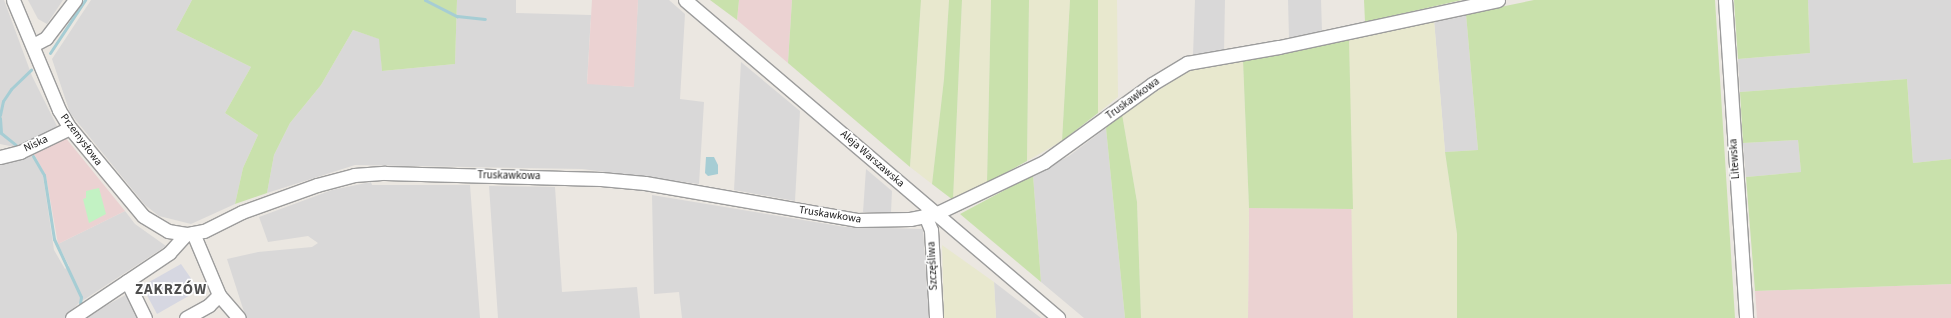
<!DOCTYPE html>
<meta charset="utf-8">
<style>
body{margin:0}
#map{position:relative;width:1951px;height:318px;overflow:hidden;background:#ebe7e1;font-family:"Source Sans 3",sans-serif}
div>[style]{position:absolute}
[style*='--x']{left:calc(var(--x)*1px);top:calc(var(--y)*1px);width:calc(var(--w)*1px);rotate:calc(var(--a)*1deg)}
.residential>*{inset:0;background:#d9d8d8}
.commercial>*{inset:0;background:#ebd2d2}
.farmland>*{inset:0;background:#e8e8ce}
.grass>*{inset:0;background:#c9e1ac}
.park>*{inset:0;background:#c2f2c3}
.plaza>*{inset:0;background:#d6d7e1}
.water>*{inset:0;background:#a6cdd4}
.stream>*{height:3px;margin:-1.5px;padding:0 1.5px;transform-origin:1.5px;border-radius:1.5px;background:#a6cdd4}
.roads{filter:drop-shadow(1px 0 #9c9c9c) drop-shadow(-1px 0 #9c9c9c) drop-shadow(0 1px #9c9c9c) drop-shadow(0 -1px #9c9c9c)}
.minor>*{height:13px;margin:-6.5px;padding:0 6.5px;transform-origin:6.5px;border-radius:6.5px;background:#fff}
span{translate:-50% -50%;white-space:nowrap;text-align:center;line-height:1.15;-webkit-text-stroke:3.5px #fff;paint-order:stroke}
.street-label{font-size:11px;color:#1b1b1b}
.district-label{font-size:15px;color:#4e4e4e;font-weight:700;letter-spacing:1px}
</style>
<div id="map">
<div class="residential">
<div style="clip-path:polygon(0 0,4px 0,32px 76px,57px 126px,31px 143px,15px 147px,0 144px)"></div>
<div style="clip-path:polygon(28px 0,63px 0,47px 24px,38px 19px)"></div>
<div style="clip-path:polygon(91px 0,192px 0,176px 30px,251px 67px,225px 113px,258px 135px,243px 168px,235px 204px,191px 224px,159px 216px,145px 205px,70px 113px,52px 59px)"></div>
<div style="clip-path:polygon(457px 0,516px 0,516px 13px,591px 15px,587px 83px,633px 87px,638px 0,669px 0,685px 14px,680px 99px,704px 102px,699px 184px,582px 169px,355px 165px,267px 193px,274px 155px,290px 123px,321px 85px,353px 30px,380px 39px,382px 71px,455px 64px)"></div>
<div style="clip-path:polygon(1195px 0,1225px 0,1224px 52px,1193px 55px)"></div>
<div style="clip-path:polygon(1288px 0,1321px 0,1322px 31px,1289px 38px)"></div>
<div style="clip-path:polygon(1808px 0,1951px 0,1951px 159px,1913px 163px,1907px 79px,1740px 92px,1738px 59px,1810px 53px)"></div>
<div style="clip-path:polygon(1466px 14px,1478px 150px,1445px 152px,1434px 20px)"></div>
<div style="clip-path:polygon(741px 62px,800px 111px,795px 201px,734px 190px)"></div>
<div style="clip-path:polygon(1106px 128px,1125px 318px,1084px 318px,1041px 282px,1033px 175px,1069px 156px)"></div>
<div style="clip-path:polygon(1798px 140px,1801px 172px,1746px 177px,1743px 143px)"></div>
<div style="clip-path:polygon(33px 152px,43px 176px,54px 250px,65px 269px,69px 266px,58px 244px,125px 211px,135px 224px,166px 246px,79px 303px,74px 308px,72px 318px,0 318px,0 160px)"></div>
<div style="clip-path:polygon(866px 169px,892px 191px,891px 212px,863px 212px)"></div>
<div style="clip-path:polygon(371px 182px,372px 185px,470px 185px,480px 318px,246px 318px,227px 259px,258px 252px,312px 247px,318px 243px,308px 236px,268px 242px,259px 217px,332px 190px)"></div>
<div style="clip-path:polygon(489px 186px,555px 187px,562px 292px,637px 287px,640px 318px,498px 318px)"></div>
<div style="clip-path:polygon(652px 195px,845px 227px,923px 229px,929px 318px,682px 318px,679px 292px,654px 294px)"></div>
<div style="clip-path:polygon(994px 282px,1041px 318px,996px 318px)"></div>
<div style="clip-path:polygon(129px 293px,142px 318px,85px 318px,89px 315px)"></div>
</div>
<div class="commercial">
<div style="clip-path:polygon(592px 0,638px 0,634px 87px,587px 84px)"></div>
<div style="clip-path:polygon(739px 0,792px 0,788px 63px,737px 20px)"></div>
<div style="clip-path:polygon(65px 137px,125px 211px,58px 244px,46px 176px,33px 152px)"></div>
<div style="clip-path:polygon(1249px 208px,1353px 209px,1353px 318px,1248px 318px)"></div>
<div style="clip-path:polygon(1951px 284px,1951px 318px,1757px 318px,1755px 291px)"></div>
</div>
<div class="farmland">
<div style="clip-path:polygon(921px 0,949px 0,944px 79px,932px 184px,910px 167px)"></div>
<div style="clip-path:polygon(962px 0,991px 0,987px 183px,953px 200px)"></div>
<div style="clip-path:polygon(1029px 0,1070px 0,1062px 141px,1027px 161px)"></div>
<div style="clip-path:polygon(1098px 0,1117px 0,1118px 97px,1098px 113px)"></div>
<div style="clip-path:polygon(1434px 20px,1445px 152px,1457px 234px,1457px 318px,1353px 318px,1349px 39px)"></div>
<div style="clip-path:polygon(1243px 60px,1249px 208px,1248px 318px,1141px 318px,1137px 202px,1122px 114px,1194px 67px)"></div>
<div style="clip-path:polygon(942px 245px,994px 282px,996px 318px,944px 318px)"></div>
</div>
<div class="grass">
<div style="clip-path:polygon(192px 0,457px 0,455px 64px,382px 71px,379px 39px,353px 30px,321px 85px,290px 123px,274px 155px,267px 193px,235px 204px,243px 168px,258px 135px,225px 113px,251px 67px,176px 30px)"></div>
<div style="clip-path:polygon(710px 0,739px 0,737px 20px)"></div>
<div style="clip-path:polygon(792px 0,921px 0,910px 167px,788px 63px)"></div>
<div style="clip-path:polygon(949px 0,962px 0,953px 200px,932px 184px,944px 79px)"></div>
<div style="clip-path:polygon(991px 0,1029px 0,1027px 161px,987px 183px)"></div>
<div style="clip-path:polygon(1070px 0,1098px 0,1098px 113px,1062px 141px)"></div>
<div style="clip-path:polygon(1364px 0,1462px 0,1365px 22px)"></div>
<div style="clip-path:polygon(1534px 0,1715px 0,1735px 318px,1457px 318px,1457px 234px,1445px 152px,1478px 150px,1466px 14px)"></div>
<div style="clip-path:polygon(1734px 0,1808px 0,1810px 53px,1738px 59px)"></div>
<div style="clip-path:polygon(1349px 39px,1353px 209px,1249px 208px,1243px 60px)"></div>
<div style="clip-path:polygon(1907px 79px,1913px 163px,1951px 159px,1951px 284px,1755px 291px,1746px 177px,1801px 172px,1798px 140px,1743px 143px,1740px 92px)"></div>
<div style="clip-path:polygon(1122px 114px,1137px 202px,1141px 318px,1125px 318px,1106px 128px)"></div>
<div style="clip-path:polygon(1033px 175px,1041px 282px,960px 214px)"></div>
</div>
<div class="park">
<div style="clip-path:polygon(99px 188px,106px 214px,89px 223px,83px 199px,86px 198px,86px 191px)"></div>
</div>
<div class="plaza">
<div style="clip-path:polygon(181px 264px,199px 290px,157px 314px,142px 286px)"></div>
</div>
<div class="water">
<div style="clip-path:polygon(706px 157px,714px 157px,718px 165px,718px 174px,708px 176px,705px 173px)"></div>
</div>
<div class="stream">
<div style="--x:425;--y:0;--w:36;--a:27"></div>
<div style="--x:457;--y:16;--w:28;--a:6"></div>
<div style="--x:50;--y:53;--w:64;--a:-56.6"></div>
<div style="--x:0;--y:115;--w:14;--a:-78"></div>
<div style="--x:3;--y:101;--w:14;--a:-56"></div>
<div style="--x:11;--y:89;--w:28;--a:-44"></div>
<div style="--x:0;--y:118;--w:15;--a:86"></div>
<div style="--x:1;--y:133;--w:19;--a:39"></div>
<div style="--x:33;--y:156;--w:22;--a:60"></div>
<div style="--x:44;--y:175;--w:65;--a:81.1"></div>
<div style="--x:54;--y:239;--w:64;--a:65"></div>
<div style="--x:81;--y:297;--w:6;--a:99"></div>
</div>
<div class="roads">
<div class="minor">
<div style="--x:13;--y:0;--w:119;--a:67.3"></div>
<div style="--x:59;--y:110;--w:21;--a:59"></div>
<div style="--x:70;--y:128;--w:114;--a:50.3"></div>
<div style="--x:143;--y:216;--w:29;--a:31"></div>
<div style="--x:168;--y:231;--w:20;--a:9"></div>
<div style="--x:188;--y:234;--w:16;--a:-11"></div>
<div style="--x:204;--y:231;--w:42;--a:-26.6"></div>
<div style="--x:242;--y:212;--w:80;--a:-19.8"></div>
<div style="--x:317;--y:185;--w:38;--a:-15"></div>
<div style="--x:354;--y:175;--w:31;--a:-4"></div>
<div style="--x:385;--y:173;--w:216;--a:1.6"></div>
<div style="--x:601;--y:179;--w:44;--a:5.2"></div>
<div style="--x:645;--y:183;--w:215;--a:9.9"></div>
<div style="--x:857;--y:220;--w:53;--a:-1.1"></div>
<div style="--x:910;--y:219;--w:25;--a:-11"></div>
<div style="--x:935;--y:214;--w:121;--a:-25.5"></div>
<div style="--x:1044;--y:162;--w:133;--a:-35.8"></div>
<div style="--x:1152;--y:84;--w:41;--a:-31"></div>
<div style="--x:1187;--y:63;--w:93;--a:-9.9"></div>
<div style="--x:1279;--y:47;--w:224;--a:-12.1"></div>
<div style="--x:685;--y:0;--w:490;--a:40.4"></div>
<div style="--x:1725;--y:0;--w:319;--a:86.2"></div>
<div style="--x:33;--y:45;--w:15;--a:-28"></div>
<div style="--x:46;--y:38;--w:48;--a:-52.7"></div>
<div style="--x:0;--y:157;--w:21;--a:-14"></div>
<div style="--x:20;--y:152;--w:55;--a:-25.6"></div>
<div style="--x:925;--y:215;--w:16;--a:68"></div>
<div style="--x:931;--y:230;--w:88;--a:86.7"></div>
<div style="--x:193;--y:233;--w:67;--a:67.2"></div>
<div style="--x:219;--y:295;--w:30;--a:49"></div>
<div style="--x:127;--y:281;--w:41;--a:64.1"></div>
<div style="--x:72;--y:318;--w:117;--a:-33.8"></div>
<div style="--x:169;--y:253;--w:25;--a:-48"></div>
<div style="--x:186;--y:318;--w:26;--a:-29"></div>
<div style="--x:209;--y:305;--w:14;--a:-45"></div>
</div>
</div>
<div class="street-label">
<span style="left:1133px;top:99px;rotate:-36deg">Truskawkowa</span>
<span style="left:81px;top:140px;rotate:53deg">Przemysłowa</span>
<span style="left:36px;top:144px;rotate:-25deg">Niska</span>
<span style="left:872px;top:159px;rotate:41deg">Aleja Warszawska</span>
<span style="left:1735px;top:159px;rotate:-94deg">Litewska</span>
<span style="left:509px;top:176px;rotate:1deg">Truskawkowa</span>
<span style="left:830px;top:215px;rotate:9deg">Truskawkowa</span>
<span style="left:933px;top:266px;rotate:-93deg">Szczęśliwa</span>
</div>
<div class="district-label">
<span style="left:171px;top:290px">ZAKRZÓW</span>
</div>
</div>
